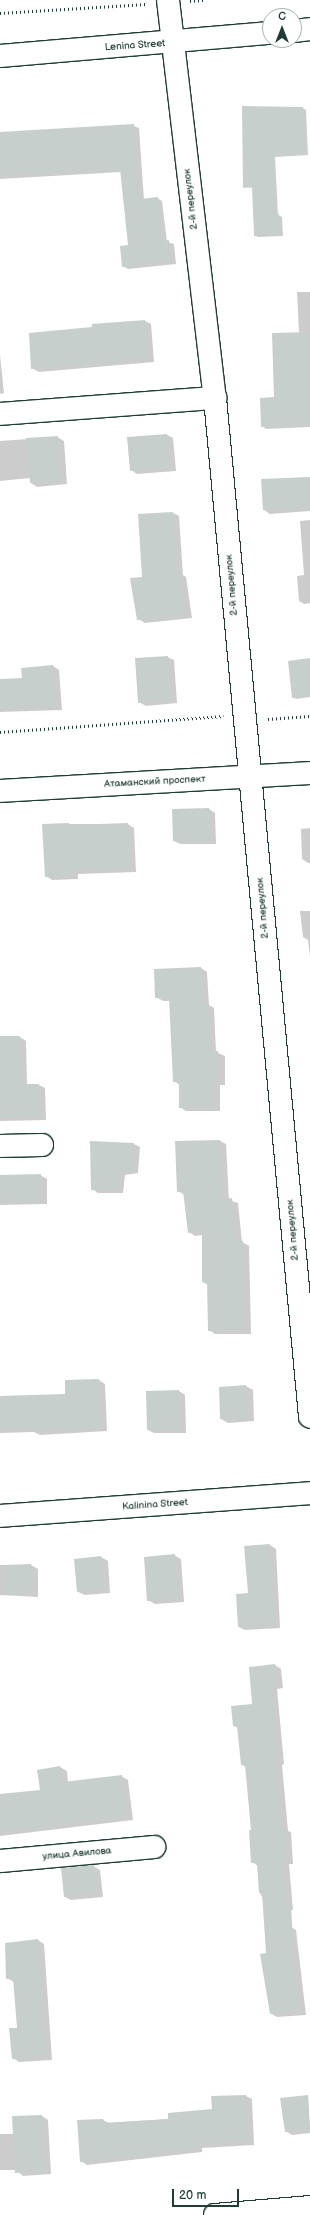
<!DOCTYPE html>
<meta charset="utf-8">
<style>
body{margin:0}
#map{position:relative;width:310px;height:2215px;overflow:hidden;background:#fff;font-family:"Balsamiq Sans",sans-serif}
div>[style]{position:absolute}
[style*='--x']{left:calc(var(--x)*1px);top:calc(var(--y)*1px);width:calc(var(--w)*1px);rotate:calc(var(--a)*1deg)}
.shadow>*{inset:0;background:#0003}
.building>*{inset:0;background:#c7cfcc}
.path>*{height:2.5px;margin-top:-1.25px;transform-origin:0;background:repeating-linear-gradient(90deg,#1f3d34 0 1px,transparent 0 4px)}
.roads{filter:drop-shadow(1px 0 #1f3d34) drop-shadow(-1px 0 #1f3d34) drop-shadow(0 1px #1f3d34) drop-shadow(0 -1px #1f3d34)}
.minor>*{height:22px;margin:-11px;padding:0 11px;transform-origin:11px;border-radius:11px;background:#fff}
.major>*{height:22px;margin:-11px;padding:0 11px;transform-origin:11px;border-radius:11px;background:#fff}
span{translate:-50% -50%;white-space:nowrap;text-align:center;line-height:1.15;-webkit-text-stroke:3.5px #fff;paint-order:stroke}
.street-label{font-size:10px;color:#1f3d34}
.north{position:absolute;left:262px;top:8px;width:40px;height:40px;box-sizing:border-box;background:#fff;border:1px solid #a5b1ae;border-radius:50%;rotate:0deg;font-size:11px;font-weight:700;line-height:16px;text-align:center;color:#1f3d34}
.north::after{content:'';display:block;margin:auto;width:14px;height:18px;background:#1f3d34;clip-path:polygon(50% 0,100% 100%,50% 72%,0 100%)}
.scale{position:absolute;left:172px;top:2189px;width:67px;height:18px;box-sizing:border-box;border:2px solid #1f3d34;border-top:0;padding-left:5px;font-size:12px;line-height:14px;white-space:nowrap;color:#1f3d34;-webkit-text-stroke:3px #fff;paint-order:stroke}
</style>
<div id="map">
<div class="shadow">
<div style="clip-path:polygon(303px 108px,306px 110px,308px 155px,275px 157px,278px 215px,282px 217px,283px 236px,258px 237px,255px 235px,253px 188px,244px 187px)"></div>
<div style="clip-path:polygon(134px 126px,139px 128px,144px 200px,157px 198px,162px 201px,167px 242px,174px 244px,176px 264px,128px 269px,123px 266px,130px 246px,121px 172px,0 179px,0 134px)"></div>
<div style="clip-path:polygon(297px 292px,310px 292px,310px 427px,266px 429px,262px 426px,299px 333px)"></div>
<div style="clip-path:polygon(145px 321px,151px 324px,154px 362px,39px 372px,32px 368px)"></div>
<div style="clip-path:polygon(0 355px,4px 393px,0 394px)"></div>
<div style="clip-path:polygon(167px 435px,173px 438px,176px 471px,137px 474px,131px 470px)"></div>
<div style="clip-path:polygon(57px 437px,64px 441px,67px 484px,37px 487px,31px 483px,30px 478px,0 481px,0 441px)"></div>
<div style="clip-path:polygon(310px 478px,310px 511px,270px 514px,264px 510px)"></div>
<div style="clip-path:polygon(173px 513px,179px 516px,183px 575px,186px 577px,192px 618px,145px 623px,138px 619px)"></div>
<div style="clip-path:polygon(310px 520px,310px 603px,304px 604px,299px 601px,297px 576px,304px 575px,300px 521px)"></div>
<div style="clip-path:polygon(167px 657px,174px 660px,177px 703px,146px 706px,139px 702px)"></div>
<div style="clip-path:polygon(310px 659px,310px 697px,296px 699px,293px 697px)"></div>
<div style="clip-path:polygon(53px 666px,59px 670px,62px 710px,0 712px,0 680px,23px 679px)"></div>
<div style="clip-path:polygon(209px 809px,215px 813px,216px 844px,180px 844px,174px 841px)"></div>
<div style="clip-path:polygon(69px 824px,128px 824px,134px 828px,136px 872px,78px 874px,78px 879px,52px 880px,46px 876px,43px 825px)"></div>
<div style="clip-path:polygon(310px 828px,310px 863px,308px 863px,302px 859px,301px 829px)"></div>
<div style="clip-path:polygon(300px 911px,310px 911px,310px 957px,308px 940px,303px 937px)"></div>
<div style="clip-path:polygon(201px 968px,207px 972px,209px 1005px,214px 1008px,216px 1052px,225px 1056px,225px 1085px,220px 1085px,220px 1111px,186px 1111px,180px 1107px,180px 1085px,174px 1081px,170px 1001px,163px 1001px,156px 997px)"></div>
<div style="clip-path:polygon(0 1037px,20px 1037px,26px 1041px,27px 1085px,39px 1085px,45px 1088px,46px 1120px,0 1121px)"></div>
<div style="clip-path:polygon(220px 1141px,226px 1144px,229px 1200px,238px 1203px,242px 1242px,249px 1246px,251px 1334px,215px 1334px,209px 1330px,208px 1285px,203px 1282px,203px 1235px,195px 1236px,189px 1232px,185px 1195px,178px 1191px)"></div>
<div style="clip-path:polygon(134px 1144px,140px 1147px,138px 1173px,125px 1175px,123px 1193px,98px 1193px,92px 1189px)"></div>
<div style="clip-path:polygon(40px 1175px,47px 1179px,47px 1204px,0 1205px,0 1176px)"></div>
<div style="clip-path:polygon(99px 1380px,105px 1384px,107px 1431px,40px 1435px,34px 1432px,0 1433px,0 1397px,66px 1395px)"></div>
<div style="clip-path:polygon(246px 1386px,253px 1390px,254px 1421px,228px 1423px,221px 1419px,220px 1388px)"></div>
<div style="clip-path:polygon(179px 1391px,185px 1395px,186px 1433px,154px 1433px,148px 1430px)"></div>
<div style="clip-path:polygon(270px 1545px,276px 1549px,280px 1628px,245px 1630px,239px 1627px,249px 1594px)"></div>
<div style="clip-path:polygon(174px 1555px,181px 1559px,184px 1602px,155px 1604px,148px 1600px)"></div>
<div style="clip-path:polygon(101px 1557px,108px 1561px,110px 1593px,85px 1595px,78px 1592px,75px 1560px)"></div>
<div style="clip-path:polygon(0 1565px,31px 1565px,38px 1569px,38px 1597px,0 1595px)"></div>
<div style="clip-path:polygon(275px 1665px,281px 1669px,283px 1688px,277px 1689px,284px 1764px,282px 1765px,288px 1831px,291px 1832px,293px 1864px,289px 1864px,293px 1910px,271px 1914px,260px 1893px,258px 1866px,252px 1862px,252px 1831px,246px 1767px,242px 1765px,238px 1728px,234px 1726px,254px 1705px)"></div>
<div style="clip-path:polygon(60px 1767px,67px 1771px,68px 1783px,121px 1776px,128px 1780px,133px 1820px,0 1836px,0 1795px,42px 1791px)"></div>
<div style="clip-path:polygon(93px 1866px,100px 1870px,103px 1897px,71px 1900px,65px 1897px)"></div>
<div style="clip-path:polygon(289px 1926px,296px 1930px,306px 2015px,277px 2017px,270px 2013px,267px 1954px)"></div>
<div style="clip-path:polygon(38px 1940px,44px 1944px,52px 2060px,19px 2062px,13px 2058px,18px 2029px,14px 1982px,7px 1978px)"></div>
<div style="clip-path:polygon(246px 2096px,252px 2099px,254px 2145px,202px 2148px,202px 2152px,87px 2165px,81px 2161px,103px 2120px,109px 2123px,169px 2119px,213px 2110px)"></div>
<div style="clip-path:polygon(308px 2096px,310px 2133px,292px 2135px,286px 2131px)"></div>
<div style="clip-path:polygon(42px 2116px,48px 2120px,51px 2174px,23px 2176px,16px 2170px,0 2170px,0 2134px,14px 2134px)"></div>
</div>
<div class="building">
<div style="clip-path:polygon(242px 106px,303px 107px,305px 154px,273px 155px,275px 214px,279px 214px,280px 234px,254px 236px,252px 187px,243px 188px)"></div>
<div style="clip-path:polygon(134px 124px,140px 199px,158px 197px,162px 241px,169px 240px,171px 261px,122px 267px,120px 246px,128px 245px,120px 169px,0 176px,0 132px)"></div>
<div style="clip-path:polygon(145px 320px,148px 359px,31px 369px,29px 333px,92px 327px,92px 324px)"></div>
<div style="clip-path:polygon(310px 332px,310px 425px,261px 427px,260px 398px,274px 397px,272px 333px)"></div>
<div style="clip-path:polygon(167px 434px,170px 468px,130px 471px,127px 437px)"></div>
<div style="clip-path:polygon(58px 436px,61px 481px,30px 483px,26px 438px)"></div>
<div style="clip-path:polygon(310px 477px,310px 507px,263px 510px,261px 479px)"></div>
<div style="clip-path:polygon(173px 512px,177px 572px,180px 572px,185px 615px,137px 620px,130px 578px,142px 577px,138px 514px)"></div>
<div style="clip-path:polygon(168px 656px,171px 700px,138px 703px,135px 658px)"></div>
<div style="clip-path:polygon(310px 658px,310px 696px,292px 698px,288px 661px)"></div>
<div style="clip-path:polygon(53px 665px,56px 707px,0 709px,0 679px,22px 678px,21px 668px)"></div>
<div style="clip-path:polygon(209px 808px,210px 841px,173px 841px,172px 809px)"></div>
<div style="clip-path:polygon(69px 823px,69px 825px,128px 823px,130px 869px,71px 871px,72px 876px,45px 877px,42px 824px)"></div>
<div style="clip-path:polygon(201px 967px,203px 1003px,208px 1003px,210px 1051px,218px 1051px,218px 1082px,214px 1082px,214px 1108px,179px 1108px,179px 1082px,173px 1082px,169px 997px,155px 998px,154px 969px)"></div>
<div style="clip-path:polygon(0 1036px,20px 1036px,21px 1084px,39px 1084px,40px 1117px,0 1118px)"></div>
<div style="clip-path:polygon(220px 1140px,222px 1199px,232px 1198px,236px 1241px,243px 1241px,244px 1330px,208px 1331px,207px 1282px,202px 1282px,202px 1231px,188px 1233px,183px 1191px,177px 1192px,175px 1141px)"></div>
<div style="clip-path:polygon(90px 1141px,134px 1143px,132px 1170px,119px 1172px,117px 1190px,91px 1190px)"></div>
<div style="clip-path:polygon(41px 1174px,41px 1201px,0 1201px,0 1175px)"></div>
<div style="clip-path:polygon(99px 1379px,101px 1428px,32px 1432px,32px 1428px,0 1431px,0 1396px,65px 1394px,65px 1380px)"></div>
<div style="clip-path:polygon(246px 1385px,248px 1418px,220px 1419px,219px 1387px)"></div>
<div style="clip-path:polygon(179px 1390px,180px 1430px,147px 1430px,146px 1391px)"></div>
<div style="clip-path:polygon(270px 1544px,274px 1625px,238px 1627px,236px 1594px,248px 1593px,244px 1546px)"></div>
<div style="clip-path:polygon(175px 1554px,178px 1599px,147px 1601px,144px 1557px)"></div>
<div style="clip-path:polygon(101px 1556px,104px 1590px,77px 1592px,74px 1559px)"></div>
<div style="clip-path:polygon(31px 1564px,32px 1593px,5px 1594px,4px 1565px)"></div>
<div style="clip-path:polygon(275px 1664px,277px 1685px,271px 1685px,278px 1761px,276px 1761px,282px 1828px,285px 1827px,287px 1860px,283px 1861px,287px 1907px,291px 1907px,293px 1938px,291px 1939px,300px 2011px,270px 2014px,260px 1954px,266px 1953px,262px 1893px,259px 1893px,257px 1863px,251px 1863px,249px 1830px,251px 1830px,245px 1765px,241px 1765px,237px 1726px,233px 1726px,231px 1706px,252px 1704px,249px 1667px)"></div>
<div style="clip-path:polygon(60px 1766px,63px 1782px,122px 1775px,127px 1816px,0 1833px,0 1794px,40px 1790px,37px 1770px)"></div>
<div style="clip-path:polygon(94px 1865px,97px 1893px,64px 1897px,61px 1868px)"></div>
<div style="clip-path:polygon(38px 1939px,43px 1976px,41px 1977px,46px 2056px,12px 2059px,9px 2028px,17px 2028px,13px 1978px,6px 1979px,5px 1943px)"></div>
<div style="clip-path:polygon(246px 2095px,248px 2142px,196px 2144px,196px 2149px,155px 2152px,156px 2155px,80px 2162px,77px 2120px,103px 2119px,103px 2123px,168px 2119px,168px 2113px,212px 2109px,211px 2096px)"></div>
<div style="clip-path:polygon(308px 2095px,310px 2129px,285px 2132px,280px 2098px)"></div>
<div style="clip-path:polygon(42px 2115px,45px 2171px,15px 2173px,12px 2116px)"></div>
</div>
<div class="path">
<div style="--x:190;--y:1;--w:13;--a:-4"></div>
<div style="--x:0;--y:13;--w:147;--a:-3.5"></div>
<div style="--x:268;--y:719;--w:42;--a:-4.1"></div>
<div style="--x:0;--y:732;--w:224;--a:-4.1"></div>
</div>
<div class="roads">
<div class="minor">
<div style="--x:168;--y:0;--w:401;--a:83.3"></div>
<div style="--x:215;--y:398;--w:1023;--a:84.67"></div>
<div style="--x:294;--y:31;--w:16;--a:-7"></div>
<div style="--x:0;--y:56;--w:271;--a:-4.9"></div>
<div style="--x:0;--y:414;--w:216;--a:-4.3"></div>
<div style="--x:0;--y:791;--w:311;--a:-3.3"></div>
<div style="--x:0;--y:1146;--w:42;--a:-1.4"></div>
<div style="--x:0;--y:1861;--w:155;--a:-5.2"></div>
<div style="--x:215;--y:2215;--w:95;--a:-4.8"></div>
</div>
<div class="major">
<div style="--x:0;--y:1516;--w:311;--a:-4.2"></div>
</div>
</div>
<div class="street-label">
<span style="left:135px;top:46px;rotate:-4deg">Lenina Street</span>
<span style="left:191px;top:199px;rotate:-97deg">2-й переулок</span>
<span style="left:232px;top:585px;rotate:-95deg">2-й переулок</span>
<span style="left:155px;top:782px;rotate:-3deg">Атаманский проспект</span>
<span style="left:263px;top:908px;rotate:-95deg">2-й переулок</span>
<span style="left:293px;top:1230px;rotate:-95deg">2-й переулок</span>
<span style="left:155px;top:1505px;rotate:-4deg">Kalinina Street</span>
<span style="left:77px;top:1854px;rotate:-5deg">улица Авилова</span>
</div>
<div class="north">С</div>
<div class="scale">20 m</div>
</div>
